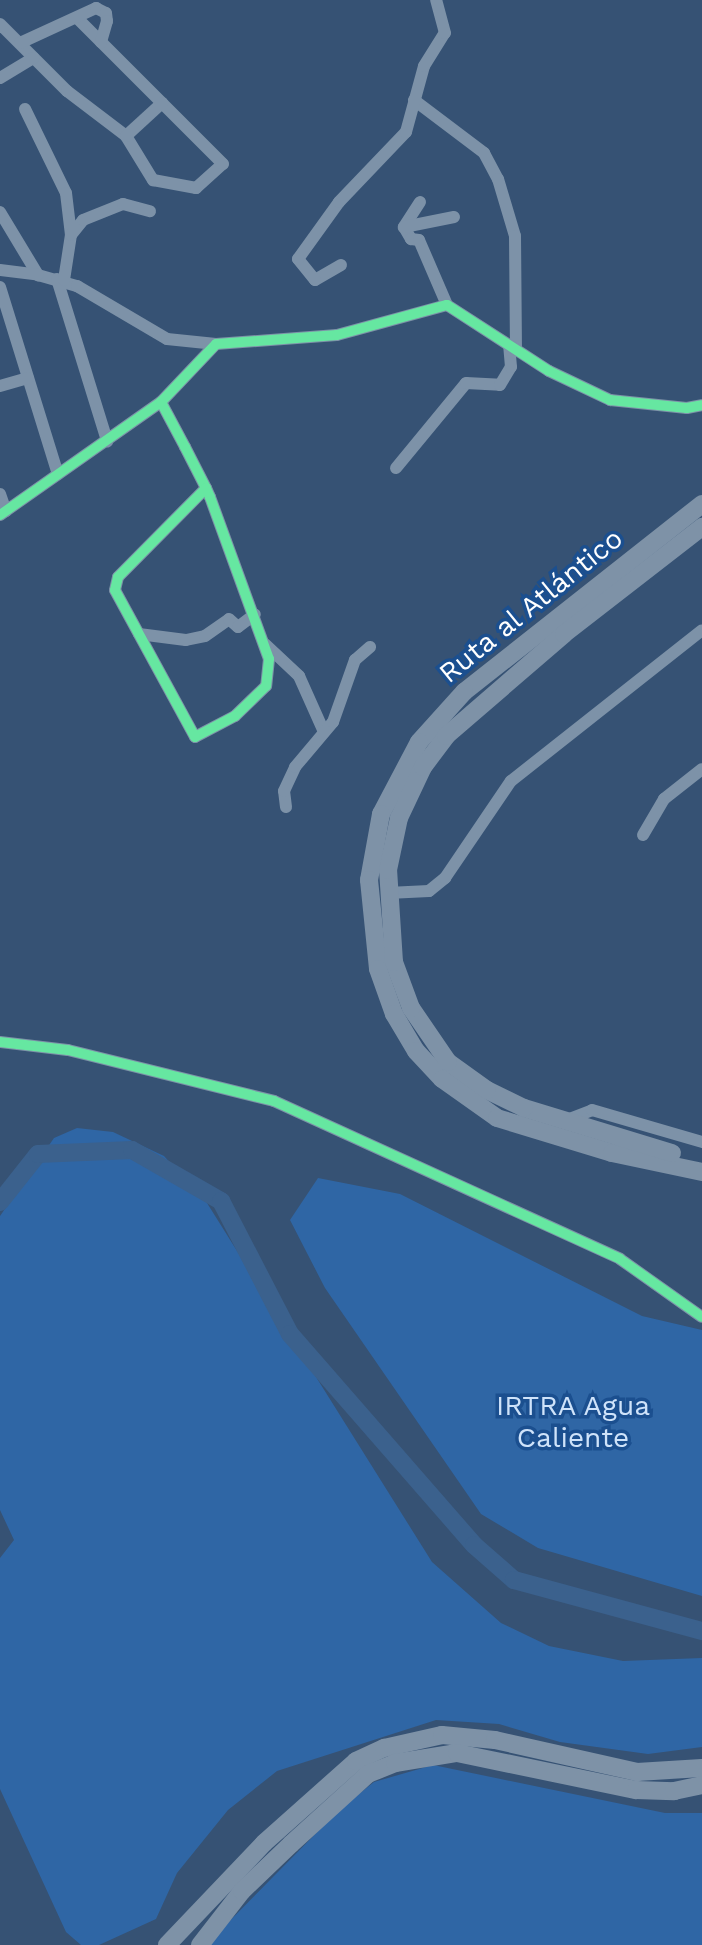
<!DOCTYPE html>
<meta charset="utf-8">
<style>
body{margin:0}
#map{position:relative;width:702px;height:1945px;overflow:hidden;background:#365274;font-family:"Work Sans",sans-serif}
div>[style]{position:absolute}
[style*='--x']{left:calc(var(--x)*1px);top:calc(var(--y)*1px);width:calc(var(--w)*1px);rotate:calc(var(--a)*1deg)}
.green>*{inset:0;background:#2f66a5}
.river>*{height:18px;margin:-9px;padding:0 9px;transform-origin:9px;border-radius:9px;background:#3b618d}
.minor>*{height:12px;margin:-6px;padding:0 6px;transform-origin:6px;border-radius:6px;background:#7d92a8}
.highway>*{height:18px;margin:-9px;padding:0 9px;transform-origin:9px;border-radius:9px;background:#7e92a7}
.cycleway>*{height:10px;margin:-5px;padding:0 5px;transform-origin:5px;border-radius:5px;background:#66e7a1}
span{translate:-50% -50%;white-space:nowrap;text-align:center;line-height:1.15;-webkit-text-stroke:7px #1b4f8f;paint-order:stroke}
.street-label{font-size:28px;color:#fff}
.park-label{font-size:28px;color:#cfe3fa}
</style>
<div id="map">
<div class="green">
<div style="clip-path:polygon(77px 1128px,113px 1132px,164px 1156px,207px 1203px,432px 1562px,501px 1623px,549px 1646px,623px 1661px,702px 1658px,702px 1747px,648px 1754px,560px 1742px,499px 1724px,436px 1720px,277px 1771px,228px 1810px,177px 1873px,156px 1919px,99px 1945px,81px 1945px,66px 1932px,0 1789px,0 1558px,14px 1540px,0 1510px,0 1216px,54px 1138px)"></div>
<div style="clip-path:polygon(318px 1178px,400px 1194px,642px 1316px,702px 1330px,702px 1596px,538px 1548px,481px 1514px,325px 1288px,290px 1220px)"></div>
<div style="clip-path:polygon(433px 1765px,665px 1813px,702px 1813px,702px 1945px,206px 1945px,340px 1809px,374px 1782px)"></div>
</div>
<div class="river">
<div style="--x:0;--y:1202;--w:61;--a:-51.6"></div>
<div style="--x:38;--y:1154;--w:94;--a:-2.4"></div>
<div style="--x:132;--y:1150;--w:103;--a:29.8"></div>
<div style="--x:221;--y:1201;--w:150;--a:62.6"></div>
<div style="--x:290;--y:1334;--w:280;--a:48.9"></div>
<div style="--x:474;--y:1545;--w:53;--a:41.2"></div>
<div style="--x:514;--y:1580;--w:195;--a:15.2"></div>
</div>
<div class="minor">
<div style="--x:0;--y:24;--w:95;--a:45"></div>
<div style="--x:67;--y:91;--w:74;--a:37.3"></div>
<div style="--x:126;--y:136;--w:52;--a:58.5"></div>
<div style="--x:153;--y:180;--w:44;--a:10.5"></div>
<div style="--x:196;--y:188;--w:36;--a:-42"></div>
<div style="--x:223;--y:164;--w:205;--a:-135"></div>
<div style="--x:20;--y:43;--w:84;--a:-24.7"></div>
<div style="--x:96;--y:8;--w:11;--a:27"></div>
<div style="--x:106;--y:13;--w:8;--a:83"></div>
<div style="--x:107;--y:21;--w:22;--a:106"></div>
<div style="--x:0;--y:78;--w:39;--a:-31"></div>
<div style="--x:414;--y:100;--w:88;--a:37.1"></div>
<div style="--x:484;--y:153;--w:30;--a:62"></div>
<div style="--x:498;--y:179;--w:59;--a:73.4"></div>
<div style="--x:515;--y:236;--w:114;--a:89.5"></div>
<div style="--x:25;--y:109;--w:93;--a:64"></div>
<div style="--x:66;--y:193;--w:42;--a:83.2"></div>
<div style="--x:126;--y:136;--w:49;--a:-42.5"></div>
<div style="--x:420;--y:202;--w:30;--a:123"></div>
<div style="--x:404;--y:227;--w:14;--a:60"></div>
<div style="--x:411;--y:239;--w:8;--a:7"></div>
<div style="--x:419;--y:240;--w:71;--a:66.7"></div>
<div style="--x:0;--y:212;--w:74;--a:58.9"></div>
<div style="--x:38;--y:275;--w:41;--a:15.8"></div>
<div style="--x:77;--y:286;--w:104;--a:30.5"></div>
<div style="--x:167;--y:339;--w:49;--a:5.8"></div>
<div style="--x:404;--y:227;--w:51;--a:-11.3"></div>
<div style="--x:341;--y:265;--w:30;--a:150"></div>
<div style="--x:315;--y:280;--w:27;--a:-129"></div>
<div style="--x:298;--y:259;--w:70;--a:-54.3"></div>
<div style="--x:339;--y:202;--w:97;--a:-46.3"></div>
<div style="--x:406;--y:132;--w:68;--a:-74.7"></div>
<div style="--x:424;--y:66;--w:39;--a:-58"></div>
<div style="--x:445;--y:33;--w:34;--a:-105"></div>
<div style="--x:0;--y:270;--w:38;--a:7"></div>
<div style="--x:57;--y:279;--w:170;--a:72.8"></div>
<div style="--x:64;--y:280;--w:46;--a:-81.2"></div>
<div style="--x:71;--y:235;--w:19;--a:-51"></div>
<div style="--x:83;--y:220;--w:43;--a:-21.8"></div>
<div style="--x:123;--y:204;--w:28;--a:15"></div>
<div style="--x:0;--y:287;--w:196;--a:72.8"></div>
<div style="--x:0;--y:386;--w:29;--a:-16"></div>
<div style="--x:161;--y:402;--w:51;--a:61.9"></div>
<div style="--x:185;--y:447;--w:46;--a:62.9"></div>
<div style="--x:206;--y:488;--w:10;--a:66"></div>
<div style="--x:210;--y:497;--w:172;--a:70"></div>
<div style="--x:269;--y:659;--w:27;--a:96"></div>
<div style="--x:266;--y:686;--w:43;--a:135.9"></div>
<div style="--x:235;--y:716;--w:45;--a:152.3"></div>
<div style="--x:195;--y:737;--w:167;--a:-118.6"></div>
<div style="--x:115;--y:590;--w:13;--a:-77"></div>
<div style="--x:118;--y:577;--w:125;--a:-45.3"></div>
<div style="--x:396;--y:468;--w:110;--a:-50.5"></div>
<div style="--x:466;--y:383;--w:34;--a:3"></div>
<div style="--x:500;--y:385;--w:21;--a:-59"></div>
<div style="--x:511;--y:367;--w:21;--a:-95"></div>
<div style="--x:0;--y:494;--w:18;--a:71"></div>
<div style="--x:0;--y:515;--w:197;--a:-35.1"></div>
<div style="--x:161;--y:402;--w:80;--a:-46.5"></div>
<div style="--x:216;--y:344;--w:121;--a:-4.3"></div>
<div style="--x:337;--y:335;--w:114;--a:-15.3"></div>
<div style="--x:447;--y:305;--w:121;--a:32.9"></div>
<div style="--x:549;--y:371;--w:68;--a:25.4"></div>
<div style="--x:610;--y:400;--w:77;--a:5.9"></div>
<div style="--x:687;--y:408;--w:15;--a:-11"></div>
<div style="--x:139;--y:634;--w:47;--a:7.3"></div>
<div style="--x:186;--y:640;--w:19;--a:-12"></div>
<div style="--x:205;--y:636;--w:29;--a:-35"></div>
<div style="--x:229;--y:619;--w:12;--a:42"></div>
<div style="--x:238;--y:627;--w:21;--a:-37"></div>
<div style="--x:265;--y:644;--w:47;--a:43.3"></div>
<div style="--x:299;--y:676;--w:61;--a:65.9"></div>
<div style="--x:286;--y:807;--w:16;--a:-97"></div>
<div style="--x:284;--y:791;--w:26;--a:-65"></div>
<div style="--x:295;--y:767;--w:59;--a:-49.8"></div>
<div style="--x:333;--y:722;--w:66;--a:-70.5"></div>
<div style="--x:355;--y:660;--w:20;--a:-41"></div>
<div style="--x:643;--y:835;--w:42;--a:-59.7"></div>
<div style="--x:664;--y:799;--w:48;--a:-38.3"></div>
<div style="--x:388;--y:893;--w:41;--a:-2.8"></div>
<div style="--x:429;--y:891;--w:21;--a:-39"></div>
<div style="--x:445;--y:878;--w:117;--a:-55.8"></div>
<div style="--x:511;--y:781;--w:243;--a:-38.3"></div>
<div style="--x:0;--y:1042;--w:68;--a:6.7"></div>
<div style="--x:68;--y:1050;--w:212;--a:13.9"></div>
<div style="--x:274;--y:1101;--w:380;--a:24.5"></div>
<div style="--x:620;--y:1259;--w:100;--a:35.3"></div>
<div style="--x:564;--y:1121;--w:30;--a:-21"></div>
<div style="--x:592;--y:1110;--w:115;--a:16.2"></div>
</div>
<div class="highway">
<div style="--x:702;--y:504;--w:303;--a:141.7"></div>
<div style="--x:464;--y:692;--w:67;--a:132"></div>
<div style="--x:419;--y:742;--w:81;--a:117.8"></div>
<div style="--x:381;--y:814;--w:67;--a:100.3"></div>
<div style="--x:369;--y:880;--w:89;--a:84.2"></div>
<div style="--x:378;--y:969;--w:48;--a:70.4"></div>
<div style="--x:394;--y:1014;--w:43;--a:59.3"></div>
<div style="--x:416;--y:1051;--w:38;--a:47"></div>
<div style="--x:442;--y:1079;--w:67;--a:35.3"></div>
<div style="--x:497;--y:1118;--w:120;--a:16.9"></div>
<div style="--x:612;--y:1153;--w:92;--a:11.9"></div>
<div style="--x:672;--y:1153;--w:155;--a:-163.1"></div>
<div style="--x:524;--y:1108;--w:41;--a:-154.1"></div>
<div style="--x:487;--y:1090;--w:48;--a:-144.3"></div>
<div style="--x:448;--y:1062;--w:65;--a:-124.4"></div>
<div style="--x:411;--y:1008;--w:49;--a:-110.3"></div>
<div style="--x:394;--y:962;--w:92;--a:-93.7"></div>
<div style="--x:388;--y:870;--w:53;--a:-78.1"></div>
<div style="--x:399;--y:818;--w:56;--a:-64.8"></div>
<div style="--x:423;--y:767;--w:39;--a:-53"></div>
<div style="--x:446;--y:736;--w:156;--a:-40.8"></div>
<div style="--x:564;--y:634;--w:175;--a:-37.8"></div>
<div style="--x:167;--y:1945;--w:141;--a:-46.4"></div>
<div style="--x:264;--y:1843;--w:123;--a:-41.7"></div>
<div style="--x:356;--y:1761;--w:31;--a:-25"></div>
<div style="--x:384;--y:1748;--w:59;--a:-12.6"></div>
<div style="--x:442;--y:1735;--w:53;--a:5.4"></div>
<div style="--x:495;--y:1740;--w:146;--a:12.7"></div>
<div style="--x:637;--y:1772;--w:65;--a:-3.5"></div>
<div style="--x:200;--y:1945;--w:68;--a:-52.1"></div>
<div style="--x:242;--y:1891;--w:68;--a:-43.8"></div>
<div style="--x:291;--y:1844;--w:104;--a:-42.3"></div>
<div style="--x:368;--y:1774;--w:29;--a:-22"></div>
<div style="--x:395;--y:1763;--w:63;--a:-9.2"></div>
<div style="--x:457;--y:1753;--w:183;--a:11.7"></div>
<div style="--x:636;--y:1790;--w:38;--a:2"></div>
<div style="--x:674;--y:1791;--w:29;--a:-12"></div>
</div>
<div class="cycleway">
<div style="--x:161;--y:402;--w:51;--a:61.9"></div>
<div style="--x:185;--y:447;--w:46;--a:62.9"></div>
<div style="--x:206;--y:488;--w:10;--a:66"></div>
<div style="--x:210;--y:497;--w:172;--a:70"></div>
<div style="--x:269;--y:659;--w:27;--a:96"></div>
<div style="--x:266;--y:686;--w:43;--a:135.9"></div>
<div style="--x:235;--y:716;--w:45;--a:152.3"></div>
<div style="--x:195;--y:737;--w:167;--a:-118.6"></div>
<div style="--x:115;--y:590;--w:13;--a:-77"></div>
<div style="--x:118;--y:577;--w:125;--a:-45.3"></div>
<div style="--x:0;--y:515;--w:197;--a:-35.1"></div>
<div style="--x:161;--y:402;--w:80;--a:-46.5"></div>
<div style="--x:216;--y:344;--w:121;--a:-4.3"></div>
<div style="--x:337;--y:335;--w:114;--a:-15.3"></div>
<div style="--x:447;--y:305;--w:121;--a:32.9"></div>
<div style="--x:549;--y:371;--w:68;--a:25.4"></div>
<div style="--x:610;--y:400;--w:77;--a:5.9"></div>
<div style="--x:687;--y:408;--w:15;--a:-11"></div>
<div style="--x:0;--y:1042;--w:68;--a:6.7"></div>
<div style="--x:68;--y:1050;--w:212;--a:13.9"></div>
<div style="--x:274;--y:1101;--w:380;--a:24.5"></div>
<div style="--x:620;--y:1259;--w:100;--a:35.3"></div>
</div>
<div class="street-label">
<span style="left:531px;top:606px;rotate:-39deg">Ruta al Atlántico</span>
</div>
<div class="park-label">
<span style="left:573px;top:1422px">IRTRA Agua<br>Caliente</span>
</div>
</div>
